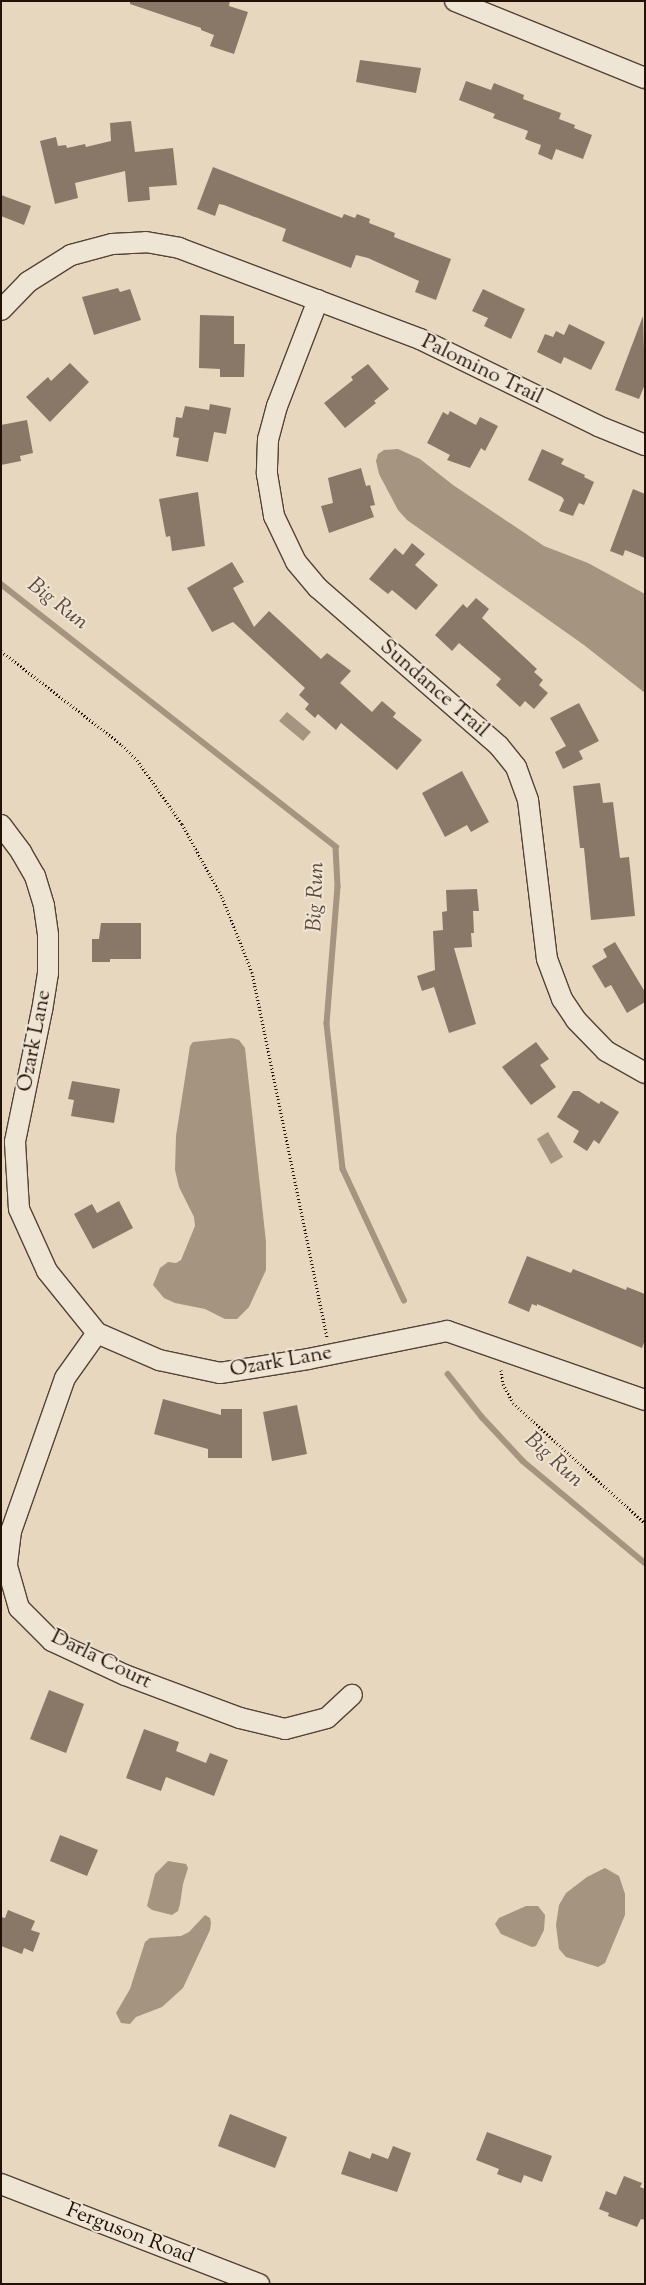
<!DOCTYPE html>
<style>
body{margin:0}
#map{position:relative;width:646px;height:2285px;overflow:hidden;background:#e7d7be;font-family:"Sorts Mill Goudy",serif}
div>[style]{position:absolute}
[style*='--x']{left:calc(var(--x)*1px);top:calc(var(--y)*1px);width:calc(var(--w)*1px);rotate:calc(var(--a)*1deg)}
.water>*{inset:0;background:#a49480}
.stream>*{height:5.5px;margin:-2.75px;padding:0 2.75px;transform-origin:2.75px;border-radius:2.75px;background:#a49480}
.building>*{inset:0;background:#897867}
.path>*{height:3px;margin-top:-1.5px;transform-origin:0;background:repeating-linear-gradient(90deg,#231108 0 1px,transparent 0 3.5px)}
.roads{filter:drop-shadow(1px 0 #544236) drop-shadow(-1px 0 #544236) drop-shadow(0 1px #544236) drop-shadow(0 -1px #544236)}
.minor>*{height:20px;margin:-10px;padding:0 10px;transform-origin:10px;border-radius:10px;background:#efe5d5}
span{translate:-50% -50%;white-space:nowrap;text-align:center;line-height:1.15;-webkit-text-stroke:4px #efe5d5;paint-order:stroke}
.street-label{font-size:21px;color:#231108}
.water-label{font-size:22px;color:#5d4c3e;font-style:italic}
.frame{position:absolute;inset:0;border:2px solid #231108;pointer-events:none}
</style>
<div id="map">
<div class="water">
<div style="clip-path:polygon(398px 449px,420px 459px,453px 485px,544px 546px,588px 563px,645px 594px,645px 693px,584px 645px,407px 520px,398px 510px,379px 474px,376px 461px,378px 454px,384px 450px)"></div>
<div style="clip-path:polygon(287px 712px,311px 732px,303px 741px,279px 721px)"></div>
<div style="clip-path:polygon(232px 1038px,239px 1040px,245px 1048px,266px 1242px,266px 1270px,249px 1307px,237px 1319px,225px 1319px,205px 1309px,175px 1303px,164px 1298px,153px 1285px,160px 1268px,168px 1262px,176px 1263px,181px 1260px,195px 1226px,194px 1217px,179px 1187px,175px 1170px,176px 1136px,190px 1046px,193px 1042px)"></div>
<div style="clip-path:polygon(548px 1132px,563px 1157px,551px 1164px,537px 1139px)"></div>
<div style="clip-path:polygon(168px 1861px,186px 1864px,188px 1868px,183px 1884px,180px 1904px,178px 1911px,172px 1915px,152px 1910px,147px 1906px,155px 1874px)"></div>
<div style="clip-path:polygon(605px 1868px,619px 1876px,625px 1894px,625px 1915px,605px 1963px,598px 1967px,566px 1957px,559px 1949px,556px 1925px,559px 1905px,566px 1893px,587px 1877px)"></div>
<div style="clip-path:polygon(526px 1906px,538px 1906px,545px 1915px,544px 1930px,536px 1946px,532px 1947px,501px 1934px,495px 1924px,499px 1918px)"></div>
<div style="clip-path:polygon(205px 1915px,210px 1918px,211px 1923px,210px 1930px,183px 1988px,162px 2007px,136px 2017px,130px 2024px,121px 2023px,116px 2013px,130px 1989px,145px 1942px,150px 1938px,181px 1936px,189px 1932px)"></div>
</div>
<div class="stream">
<div style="--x:1;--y:584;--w:426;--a:38.1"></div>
<div style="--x:336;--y:847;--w:40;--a:87.1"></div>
<div style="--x:338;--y:887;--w:137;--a:94.6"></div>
<div style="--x:327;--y:1024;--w:146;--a:83.7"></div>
<div style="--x:343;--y:1169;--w:145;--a:65"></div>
<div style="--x:448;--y:1374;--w:55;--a:51.7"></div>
<div style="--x:482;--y:1417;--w:60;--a:47"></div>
<div style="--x:523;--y:1461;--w:159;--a:39.9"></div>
</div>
<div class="building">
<div style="clip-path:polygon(130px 1px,230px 1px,229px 6px,248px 12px,234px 54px,210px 46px,214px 35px,201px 30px,201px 28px,130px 4px)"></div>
<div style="clip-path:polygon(360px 60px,421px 68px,416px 93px,356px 82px)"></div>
<div style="clip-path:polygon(466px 81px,491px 90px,494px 83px,524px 95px,523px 99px,561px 113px,559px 119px,575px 125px,574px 128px,592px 135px,583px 159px,556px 149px,552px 160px,538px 154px,541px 145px,525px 139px,528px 131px,493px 118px,495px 114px,459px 100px)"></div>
<div style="clip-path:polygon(131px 121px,135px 152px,173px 148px,177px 185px,149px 187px,150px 200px,128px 202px,125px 171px,75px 183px,78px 198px,55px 204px,40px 141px,56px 137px,58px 146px,66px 145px,67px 148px,85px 144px,86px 147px,111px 141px,110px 123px)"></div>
<div style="clip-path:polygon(213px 167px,342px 218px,344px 214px,355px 218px,357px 214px,370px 219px,369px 223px,395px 233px,394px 237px,451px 259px,436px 300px,415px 292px,419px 281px,368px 258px,356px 255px,351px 268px,282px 241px,286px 229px,224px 205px,219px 204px,215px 216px,197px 209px)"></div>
<div style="clip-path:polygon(1px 195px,31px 206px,24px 225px,1px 216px)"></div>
<div style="clip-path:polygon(118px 288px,120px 292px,130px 289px,141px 320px,94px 335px,82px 297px)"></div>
<div style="clip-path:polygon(483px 289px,525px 309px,511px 339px,484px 326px,488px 318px,472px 311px)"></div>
<div style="clip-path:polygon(200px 315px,234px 316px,234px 344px,245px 344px,244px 377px,220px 377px,220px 369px,199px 368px)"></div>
<div style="clip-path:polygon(643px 316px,645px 384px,639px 399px,615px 390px)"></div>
<div style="clip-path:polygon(569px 324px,605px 342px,591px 370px,564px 357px,561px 364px,537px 352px,545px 334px,553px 337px,556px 331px,564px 335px)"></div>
<div style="clip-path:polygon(70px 363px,89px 382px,50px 422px,26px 397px,48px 377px,51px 381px)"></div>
<div style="clip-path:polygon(368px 364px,389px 389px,374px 401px,376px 403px,345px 428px,324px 403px,353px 380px,351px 377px)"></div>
<div style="clip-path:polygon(210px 404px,231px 408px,226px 434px,214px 432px,208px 462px,176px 456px,179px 438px,173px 437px,176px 417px,182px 418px,185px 406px,209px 410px)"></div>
<div style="clip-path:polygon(450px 411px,476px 425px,480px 417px,498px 426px,485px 451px,481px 448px,470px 468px,447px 460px,450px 455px,427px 443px,443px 412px,448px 415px)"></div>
<div style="clip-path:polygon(27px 420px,33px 453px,20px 456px,21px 461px,1px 465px,1px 425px)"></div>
<div style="clip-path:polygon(542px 449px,564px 459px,561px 464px,585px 475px,584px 477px,594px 482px,584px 505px,579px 503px,573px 516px,559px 511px,564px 500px,562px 497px,528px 480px)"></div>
<div style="clip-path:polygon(361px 468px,366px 486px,370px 485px,375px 505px,370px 506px,374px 517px,329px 533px,321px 506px,333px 503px,328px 478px)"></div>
<div style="clip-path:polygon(633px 489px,645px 494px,645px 558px,625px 550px,623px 556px,610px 551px)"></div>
<div style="clip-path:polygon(198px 492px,205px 546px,172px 551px,170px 536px,166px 537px,159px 499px)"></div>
<div style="clip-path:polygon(412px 543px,425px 554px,415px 565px,438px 585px,416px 610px,392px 590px,388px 594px,369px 579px,395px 548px,403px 555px)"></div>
<div style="clip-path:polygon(232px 562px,244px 582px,233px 588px,254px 627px,269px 611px,321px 659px,327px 653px,351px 671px,340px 683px,372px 712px,382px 701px,396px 713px,393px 717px,422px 740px,397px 770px,341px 723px,336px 730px,318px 714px,315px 718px,305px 709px,309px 704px,299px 695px,305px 688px,233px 622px,212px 632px,187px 588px)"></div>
<div style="clip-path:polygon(476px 598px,489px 609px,482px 618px,537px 669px,534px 672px,543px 680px,539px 685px,548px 693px,534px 709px,525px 701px,520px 707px,496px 685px,501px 679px,459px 643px,452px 651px,435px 635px,463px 604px,467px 608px)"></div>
<div style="clip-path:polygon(579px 703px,599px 741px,579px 751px,583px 759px,563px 769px,555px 752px,566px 746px,550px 718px)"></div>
<div style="clip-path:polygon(462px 771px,489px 822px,471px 832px,467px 825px,445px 837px,422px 793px)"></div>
<div style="clip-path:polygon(600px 783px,603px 803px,613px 802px,620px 858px,629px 857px,635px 916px,591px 920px,584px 848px,580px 848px,573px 786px)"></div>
<div style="clip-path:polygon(477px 889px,479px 911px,473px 911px,474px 933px,471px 933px,472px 947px,454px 948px,476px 1024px,449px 1033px,434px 987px,422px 991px,417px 976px,435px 970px,433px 931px,443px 930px,442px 912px,447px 911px,446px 890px)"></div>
<div style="clip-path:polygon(101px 923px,141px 923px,141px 959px,110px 959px,110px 962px,92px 962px,92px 939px,99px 939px)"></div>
<div style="clip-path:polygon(615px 942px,645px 992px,645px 1002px,627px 1013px,611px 985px,605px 988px,592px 966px,607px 957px,603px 949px)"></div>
<div style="clip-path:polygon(536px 1042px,549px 1059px,540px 1065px,556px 1087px,531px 1105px,502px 1067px)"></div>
<div style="clip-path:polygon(72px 1081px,120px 1089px,114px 1123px,71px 1116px,74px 1100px,68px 1099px)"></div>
<div style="clip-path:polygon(573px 1091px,579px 1091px,599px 1104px,601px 1101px,619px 1112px,599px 1144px,594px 1140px,587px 1151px,573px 1142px,579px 1131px,557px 1117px)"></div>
<div style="clip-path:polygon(119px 1201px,133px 1228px,93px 1249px,74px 1214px,92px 1204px,97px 1213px)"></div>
<div style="clip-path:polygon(527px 1256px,571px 1273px,573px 1269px,626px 1290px,627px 1287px,645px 1294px,645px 1340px,642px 1348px,537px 1304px,537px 1306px,532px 1304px,529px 1312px,508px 1303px)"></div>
<div style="clip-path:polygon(163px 1399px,221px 1415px,221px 1409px,242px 1409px,242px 1458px,208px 1458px,208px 1449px,154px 1434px)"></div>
<div style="clip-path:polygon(297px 1405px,307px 1454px,272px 1461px,263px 1412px)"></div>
<div style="clip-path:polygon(49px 1690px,84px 1704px,66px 1753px,30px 1739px)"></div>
<div style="clip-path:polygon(144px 1729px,179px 1742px,176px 1751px,206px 1763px,210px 1753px,228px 1760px,214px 1796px,166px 1777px,161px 1791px,126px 1778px)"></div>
<div style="clip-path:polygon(60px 1835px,98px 1850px,87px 1876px,50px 1861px)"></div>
<div style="clip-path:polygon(8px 1910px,35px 1921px,31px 1930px,40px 1933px,33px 1952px,24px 1948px,22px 1954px,1px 1946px,1px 1917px,5px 1918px)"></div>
<div style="clip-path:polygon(230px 2114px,287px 2137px,275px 2168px,218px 2146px)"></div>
<div style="clip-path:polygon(487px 2132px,552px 2156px,542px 2182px,524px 2175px,521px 2183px,497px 2174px,499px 2169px,476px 2160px)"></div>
<div style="clip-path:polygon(393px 2146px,411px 2153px,397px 2192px,341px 2174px,349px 2151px,370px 2159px,372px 2153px,388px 2159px)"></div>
<div style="clip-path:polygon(624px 2176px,642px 2183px,640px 2187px,645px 2189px,645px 2220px,641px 2219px,637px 2227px,608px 2216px,609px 2213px,599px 2209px,606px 2191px,616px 2195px)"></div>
</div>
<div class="path">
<div style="--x:1;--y:651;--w:153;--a:37.8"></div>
<div style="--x:122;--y:745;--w:21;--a:45"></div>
<div style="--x:137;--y:760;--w:78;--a:54.9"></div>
<div style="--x:182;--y:824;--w:83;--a:61.3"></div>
<div style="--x:222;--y:897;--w:81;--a:68.2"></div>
<div style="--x:252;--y:972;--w:373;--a:78.4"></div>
<div style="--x:501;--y:1370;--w:14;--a:82"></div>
<div style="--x:503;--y:1384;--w:21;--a:62"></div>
<div style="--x:513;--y:1403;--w:178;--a:42.3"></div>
</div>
<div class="roads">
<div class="minor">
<div style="--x:455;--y:1;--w:205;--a:22.1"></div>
<div style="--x:318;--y:300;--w:114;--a:111.1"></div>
<div style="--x:277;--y:406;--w:34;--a:105"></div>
<div style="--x:268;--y:439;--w:35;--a:92"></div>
<div style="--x:267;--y:474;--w:43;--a:80.5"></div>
<div style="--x:274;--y:516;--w:51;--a:64.4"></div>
<div style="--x:296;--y:562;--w:34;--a:50"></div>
<div style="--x:318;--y:588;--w:240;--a:41.1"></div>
<div style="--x:499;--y:746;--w:27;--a:51"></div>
<div style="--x:516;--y:767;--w:35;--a:70"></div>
<div style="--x:528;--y:800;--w:160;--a:83.2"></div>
<div style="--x:547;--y:959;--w:43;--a:69.4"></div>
<div style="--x:562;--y:999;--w:25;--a:56"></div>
<div style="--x:576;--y:1020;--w:43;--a:45.9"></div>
<div style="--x:606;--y:1051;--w:45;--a:29.4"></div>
<div style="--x:1;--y:310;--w:39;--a:-46"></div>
<div style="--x:28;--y:282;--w:51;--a:-32.1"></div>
<div style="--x:71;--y:255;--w:42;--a:-15"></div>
<div style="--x:112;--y:244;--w:34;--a:-3"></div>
<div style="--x:146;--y:242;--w:34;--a:10"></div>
<div style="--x:179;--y:248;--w:258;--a:20.7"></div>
<div style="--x:420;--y:339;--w:198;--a:26"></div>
<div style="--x:598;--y:426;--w:51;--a:22"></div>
<div style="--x:1;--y:825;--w:34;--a:53"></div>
<div style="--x:21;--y:852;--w:28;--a:60"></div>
<div style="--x:35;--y:876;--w:31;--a:73"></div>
<div style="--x:44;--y:906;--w:29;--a:82"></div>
<div style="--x:48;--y:935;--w:38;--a:90"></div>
<div style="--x:48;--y:973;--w:37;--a:99"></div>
<div style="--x:42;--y:1010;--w:135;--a:101.6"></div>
<div style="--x:15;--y:1142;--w:67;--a:86.6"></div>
<div style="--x:19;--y:1209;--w:68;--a:65.7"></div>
<div style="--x:47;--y:1271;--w:80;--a:51.1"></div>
<div style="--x:97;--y:1333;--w:68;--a:23.5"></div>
<div style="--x:159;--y:1360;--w:62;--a:12"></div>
<div style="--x:220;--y:1373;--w:89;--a:-9"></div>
<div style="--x:308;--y:1359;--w:142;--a:-11.4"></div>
<div style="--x:447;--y:1331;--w:210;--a:19.2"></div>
<div style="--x:97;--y:1333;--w:55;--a:125.4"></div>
<div style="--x:65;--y:1378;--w:162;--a:109.4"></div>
<div style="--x:11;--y:1531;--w:35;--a:97"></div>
<div style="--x:7;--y:1566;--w:44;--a:74.1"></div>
<div style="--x:19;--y:1608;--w:47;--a:45"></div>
<div style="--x:52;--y:1641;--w:81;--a:25"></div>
<div style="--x:125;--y:1675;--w:123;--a:20.5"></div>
<div style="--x:240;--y:1718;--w:46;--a:13.7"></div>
<div style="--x:285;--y:1729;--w:43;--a:-14.7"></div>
<div style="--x:327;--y:1718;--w:34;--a:-43"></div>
<div style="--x:1;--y:2184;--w:277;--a:21.2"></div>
</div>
</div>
<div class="street-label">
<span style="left:482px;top:370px;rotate:26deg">Palomino Trail</span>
<span style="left:434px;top:689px;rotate:41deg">Sundance Trail</span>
<span style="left:35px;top:1041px;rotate:-79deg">Ozark Lane</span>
<span style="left:281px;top:1362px;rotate:-10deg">Ozark Lane</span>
<span style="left:101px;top:1660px;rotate:26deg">Darla Court</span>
<span style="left:130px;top:2234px;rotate:21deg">Ferguson Road</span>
</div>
<div class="water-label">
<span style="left:57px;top:605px;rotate:38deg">Big Run</span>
<span style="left:317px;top:897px;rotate:-88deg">Big Run</span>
<span style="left:553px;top:1461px;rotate:42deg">Big Run</span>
</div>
<div class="frame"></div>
</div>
